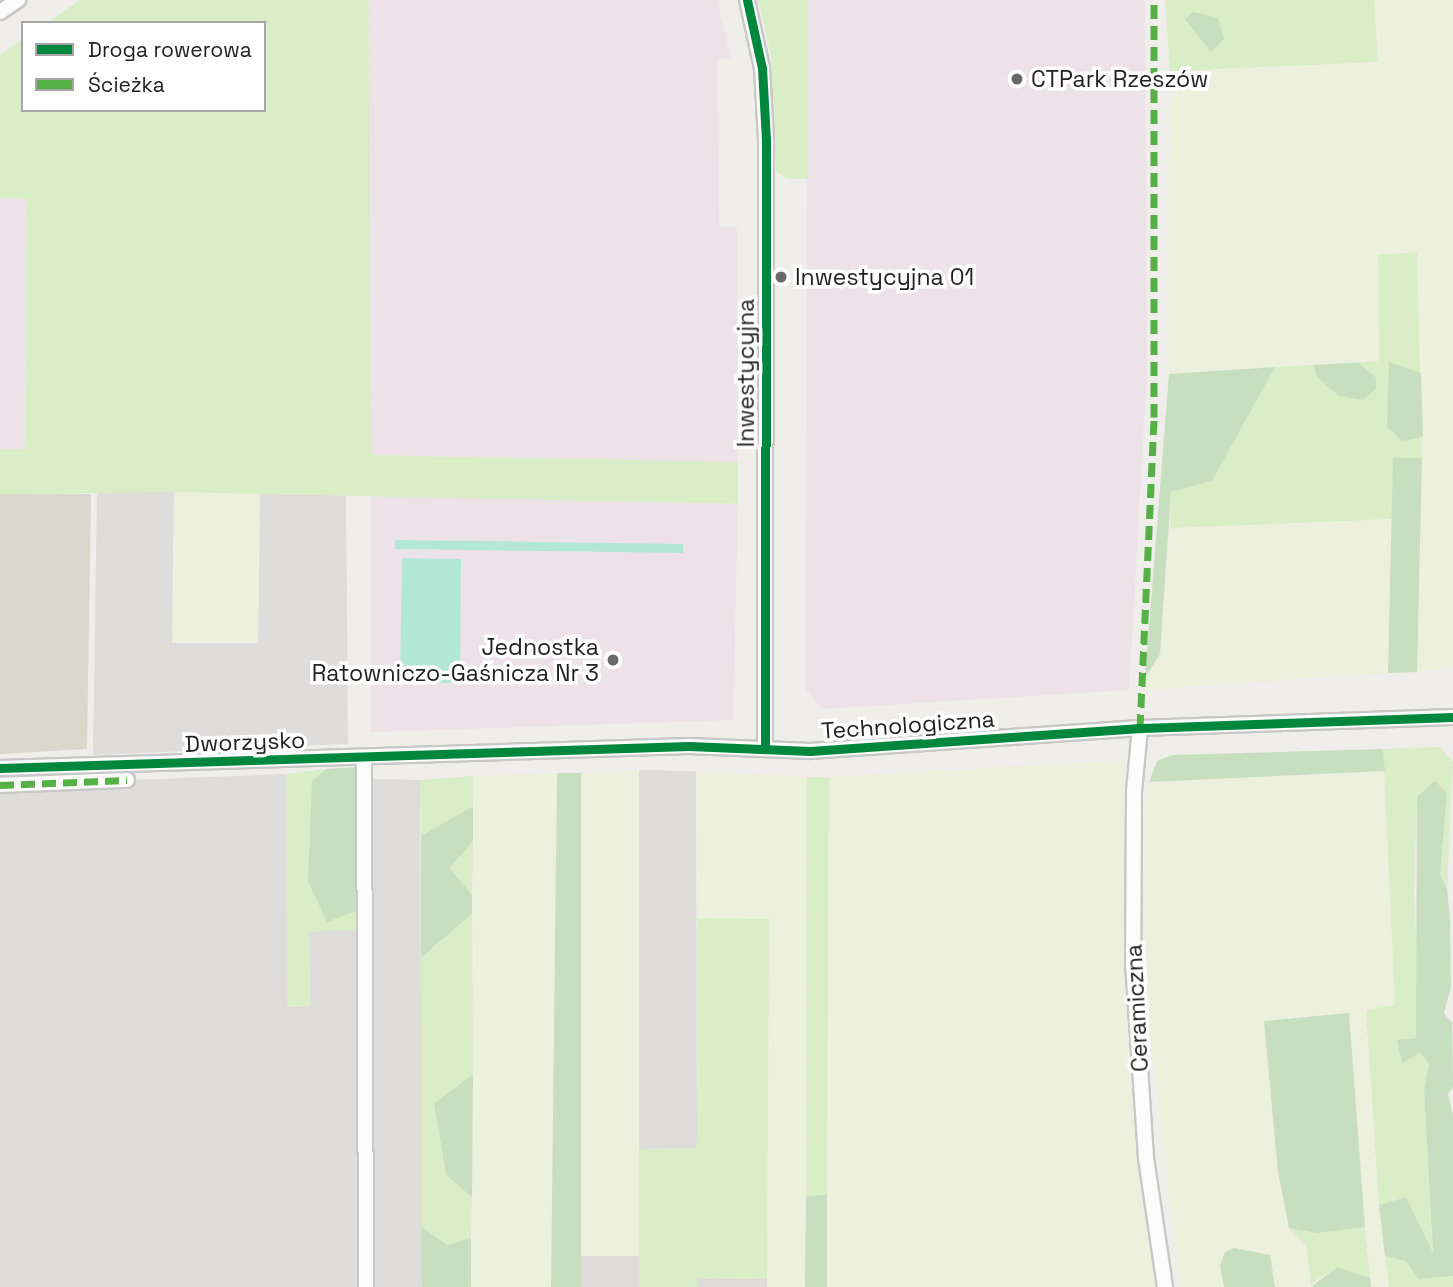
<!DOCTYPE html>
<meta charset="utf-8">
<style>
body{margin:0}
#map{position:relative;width:1453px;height:1287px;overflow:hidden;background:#efeeea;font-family:"Space Grotesk",sans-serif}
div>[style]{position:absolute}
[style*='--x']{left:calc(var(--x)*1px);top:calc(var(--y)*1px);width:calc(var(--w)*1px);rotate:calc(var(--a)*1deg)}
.residential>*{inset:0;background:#dedddb}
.industrial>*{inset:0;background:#ede2e8}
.construction>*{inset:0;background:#d8d9cb}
.farmland>*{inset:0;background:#edf0dd}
.grass>*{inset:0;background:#d9eec7}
.forest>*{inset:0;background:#c7dfbe}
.pitch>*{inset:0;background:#b3e8d6}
.roads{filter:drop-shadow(2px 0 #c8c8c6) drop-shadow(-2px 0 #c8c8c6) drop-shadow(0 2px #c8c8c6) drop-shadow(0 -2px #c8c8c6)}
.minor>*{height:14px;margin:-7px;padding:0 7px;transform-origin:7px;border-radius:7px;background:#fdfcfc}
.quiet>*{height:7px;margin-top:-3.5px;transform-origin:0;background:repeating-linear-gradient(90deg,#55b145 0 14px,transparent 0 21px)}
.cycleway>*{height:9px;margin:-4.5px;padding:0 4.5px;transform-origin:4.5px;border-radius:4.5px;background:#00873e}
.dots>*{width:19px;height:19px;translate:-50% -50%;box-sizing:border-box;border:4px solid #fff;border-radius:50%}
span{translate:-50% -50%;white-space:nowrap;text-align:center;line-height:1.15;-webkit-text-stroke:7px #fff;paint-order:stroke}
.poi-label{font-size:23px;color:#212121}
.left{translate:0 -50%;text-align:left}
.right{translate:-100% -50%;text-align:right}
.street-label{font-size:23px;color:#212121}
.legend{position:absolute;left:21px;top:21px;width:245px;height:91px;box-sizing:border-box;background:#fff;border:2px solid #a6a6a6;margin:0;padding:9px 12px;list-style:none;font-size:21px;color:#212121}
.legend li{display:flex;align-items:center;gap:14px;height:35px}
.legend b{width:35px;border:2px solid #a6a6a6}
</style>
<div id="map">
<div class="residential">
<div style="clip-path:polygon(97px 491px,174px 492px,173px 643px,258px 642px,260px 493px,346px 494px,348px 744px,93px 755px)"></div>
<div style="clip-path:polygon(639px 770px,696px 771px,697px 1148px,639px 1149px)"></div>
<div style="clip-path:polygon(286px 774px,288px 1007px,310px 1006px,309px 932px,370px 779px,420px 780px,422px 1287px,0 1287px,0 785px)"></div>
<div style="clip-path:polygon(580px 1256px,639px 1256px,639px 1287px,581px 1287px)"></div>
<div style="clip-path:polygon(697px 1278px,767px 1279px,767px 1287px,697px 1287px)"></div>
</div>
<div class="industrial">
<div style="clip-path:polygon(369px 0,717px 0,731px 58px,717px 59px,719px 226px,737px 227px,738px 462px,370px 455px)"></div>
<div style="clip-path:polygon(808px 0,1145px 0,1147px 372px,1129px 690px,822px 709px,805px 688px)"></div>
<div style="clip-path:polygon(0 198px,26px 199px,25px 449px,0 449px)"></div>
<div style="clip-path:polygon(371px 495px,738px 504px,733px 720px,371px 732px)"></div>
</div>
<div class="construction">
<div style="clip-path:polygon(0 494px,91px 494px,87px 749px,0 754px)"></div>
</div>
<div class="farmland">
<div style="clip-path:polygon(1373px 0,1453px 0,1453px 668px,1417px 672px,1423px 428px,1378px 255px,1379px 361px,1169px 374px,1170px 71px,1378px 62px)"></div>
<div style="clip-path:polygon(174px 492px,260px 493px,258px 643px,172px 643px)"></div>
<div style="clip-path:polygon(1393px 519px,1388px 673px,1145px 690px,1145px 678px,1160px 654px,1170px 528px)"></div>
<div style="clip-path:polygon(1125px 760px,1127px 1028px,1158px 1287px,827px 1287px,829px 777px)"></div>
<div style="clip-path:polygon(639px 770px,639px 1256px,580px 1256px,581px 773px)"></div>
<div style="clip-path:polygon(696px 771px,806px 777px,805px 1287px,767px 1287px,769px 919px,697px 918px)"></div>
<div style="clip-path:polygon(1385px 771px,1395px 1005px,1366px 1011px,1389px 1287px,1371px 1287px,1370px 1278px,1349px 1013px,1265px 1021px,1278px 1172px,1289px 1228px,1306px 1245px,1311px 1287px,1180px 1287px,1145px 995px,1140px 826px,1149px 782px)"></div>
<div style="clip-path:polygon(557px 773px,551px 1287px,471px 1287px,473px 776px)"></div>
</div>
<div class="grass">
<div style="clip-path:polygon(80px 0,369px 0,371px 455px,738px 462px,738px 504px,174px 492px,0 494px,0 449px,25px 449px,26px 199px,0 198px,0 55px,23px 39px,23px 110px,264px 110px,264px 23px,47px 23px)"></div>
<div style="clip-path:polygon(758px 0,808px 0,808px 179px,787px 179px,776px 171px,771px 56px)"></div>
<div style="clip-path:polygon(1165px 0,1374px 0,1378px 62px,1170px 71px)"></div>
<div style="clip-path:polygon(1417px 252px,1422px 458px,1393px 459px,1393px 519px,1170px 528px,1171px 492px,1212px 481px,1275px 367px,1379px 361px,1378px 255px)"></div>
<div style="clip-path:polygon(1440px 747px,1453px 762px,1447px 888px,1440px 875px,1447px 793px,1417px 797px,1414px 895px,1420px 1005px,1416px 1038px,1398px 1040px,1402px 1064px,1420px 1052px,1429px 1064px,1424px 1090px,1433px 1256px,1406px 1197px,1379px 1205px,1366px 1010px,1395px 1005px,1383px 749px)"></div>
<div style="clip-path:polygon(326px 769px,312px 781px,361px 909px,362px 930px,309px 932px,310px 1006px,287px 1007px,286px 774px)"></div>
<div style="clip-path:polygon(473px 776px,473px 806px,421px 836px,420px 780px)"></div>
<div style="clip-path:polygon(806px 777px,829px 777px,827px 1195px,806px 1196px)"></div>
<div style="clip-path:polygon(473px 841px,472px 895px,450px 868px)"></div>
<div style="clip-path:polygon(472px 914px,473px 1074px,434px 1105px,446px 1175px,472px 1197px,471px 1238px,447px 1245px,421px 1226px,421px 959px)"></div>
<div style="clip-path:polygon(697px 918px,769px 919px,767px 1279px,698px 1278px,697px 1287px,639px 1287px,639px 1149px,697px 1148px)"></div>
<div style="clip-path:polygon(1341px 1227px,1365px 1227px,1370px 1278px,1337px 1267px,1311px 1284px,1306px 1245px,1289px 1228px,1318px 1232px)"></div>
<div style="clip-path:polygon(1385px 1256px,1406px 1261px,1418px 1279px,1453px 1276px,1453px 1287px,1389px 1287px)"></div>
</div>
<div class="forest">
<div style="clip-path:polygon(1193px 12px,1218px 18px,1224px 39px,1211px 52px,1185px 19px)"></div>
<div style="clip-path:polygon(1389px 362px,1421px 373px,1423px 437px,1402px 441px,1387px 427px)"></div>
<div style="clip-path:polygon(1359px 363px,1376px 378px,1376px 389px,1363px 400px,1339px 396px,1316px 376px,1314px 365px)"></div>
<div style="clip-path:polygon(1275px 367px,1212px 481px,1171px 492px,1160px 654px,1145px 678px,1169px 374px)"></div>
<div style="clip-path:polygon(1393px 458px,1422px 458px,1417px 672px,1388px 673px)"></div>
<div style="clip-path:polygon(1383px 749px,1385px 771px,1149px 782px,1157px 761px,1173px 755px)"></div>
<div style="clip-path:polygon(356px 767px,361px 780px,361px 909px,327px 922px,308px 881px,312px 781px,326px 769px)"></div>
<div style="clip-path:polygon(557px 773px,581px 773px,581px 1287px,551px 1287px)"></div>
<div style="clip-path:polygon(1435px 781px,1447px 793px,1440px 875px,1447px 888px,1450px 920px,1451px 987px,1444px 1013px,1452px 1023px,1453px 1087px,1448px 1094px,1453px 1116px,1453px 1276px,1418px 1279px,1406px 1261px,1385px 1256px,1379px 1205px,1406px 1197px,1433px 1253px,1424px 1090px,1429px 1064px,1420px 1052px,1402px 1064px,1397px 1040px,1416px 1038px,1417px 797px)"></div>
<div style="clip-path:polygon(473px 806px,473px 841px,450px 868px,472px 895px,472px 914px,421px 958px,421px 836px)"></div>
<div style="clip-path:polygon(1349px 1013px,1365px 1227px,1318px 1233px,1289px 1228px,1278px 1172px,1264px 1021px)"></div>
<div style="clip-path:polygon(473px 1074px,472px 1197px,446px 1175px,434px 1104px)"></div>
<div style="clip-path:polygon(827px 1195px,827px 1287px,805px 1287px,806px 1196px)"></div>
<div style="clip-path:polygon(421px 1226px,447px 1245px,471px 1238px,471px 1287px,422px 1287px)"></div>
<div style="clip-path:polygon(1234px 1248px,1270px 1255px,1275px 1287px,1224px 1287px,1220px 1266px,1225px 1252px)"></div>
<div style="clip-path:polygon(1337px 1267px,1370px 1278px,1371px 1287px,1311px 1287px)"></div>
</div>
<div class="pitch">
<div style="clip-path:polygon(395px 540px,683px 544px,683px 553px,395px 549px)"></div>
<div style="clip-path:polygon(402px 558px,461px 559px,460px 683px,400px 682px)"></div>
</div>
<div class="roads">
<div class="minor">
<div style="--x:747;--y:0;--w:70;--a:77.6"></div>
<div style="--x:762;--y:68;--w:71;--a:86.8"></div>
<div style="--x:766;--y:139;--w:610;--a:90.09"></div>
<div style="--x:0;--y:12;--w:22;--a:-34"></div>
<div style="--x:1140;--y:728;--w:64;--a:95.4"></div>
<div style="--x:1134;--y:792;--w:170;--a:90.3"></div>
<div style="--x:1133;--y:962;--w:196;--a:86.2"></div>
<div style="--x:1146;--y:1158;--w:130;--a:81.6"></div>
<div style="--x:364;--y:757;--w:530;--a:89.78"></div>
<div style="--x:0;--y:768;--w:689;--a:-1.83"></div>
<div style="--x:689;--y:746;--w:121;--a:2.4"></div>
<div style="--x:810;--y:751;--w:331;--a:-4"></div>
<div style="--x:1140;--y:728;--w:313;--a:-2"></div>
<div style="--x:0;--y:785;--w:127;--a:-2.3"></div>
</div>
</div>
<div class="quiet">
<div style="--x:1140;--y:728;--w:311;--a:-87.4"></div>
<div style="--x:1154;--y:417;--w:417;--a:-90"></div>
<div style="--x:0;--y:785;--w:127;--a:-2.3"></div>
</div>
<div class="cycleway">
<div style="--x:747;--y:0;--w:70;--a:77.6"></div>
<div style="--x:762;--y:68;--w:71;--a:86.8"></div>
<div style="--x:766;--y:139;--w:610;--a:90.09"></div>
<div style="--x:0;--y:768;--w:689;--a:-1.83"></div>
<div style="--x:689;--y:746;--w:121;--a:2.4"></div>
<div style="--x:810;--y:751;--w:331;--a:-4"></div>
<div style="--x:1140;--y:728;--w:313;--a:-2"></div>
</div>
<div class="dots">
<div style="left:1017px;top:79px;background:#696967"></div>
<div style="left:781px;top:277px;background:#696967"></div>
<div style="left:613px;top:660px;background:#696967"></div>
</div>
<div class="poi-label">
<span class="left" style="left:1031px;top:79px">CTPark Rzeszów</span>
<span class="left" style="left:795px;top:277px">Inwestycyjna 01</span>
<span class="right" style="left:599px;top:660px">Jednostka<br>Ratowniczo-Gaśnicza Nr 3</span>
</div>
<div class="street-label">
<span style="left:746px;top:373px;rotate:-90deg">Inwestycyjna</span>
<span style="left:908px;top:725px;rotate:-4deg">Technologiczna</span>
<span style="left:245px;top:742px;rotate:-2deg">Dworzysko</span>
<span style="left:1137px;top:1008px;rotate:-93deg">Ceramiczna</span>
</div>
<ul class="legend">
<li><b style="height:9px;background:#00873e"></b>Droga rowerowa</li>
<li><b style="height:9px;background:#55b145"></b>Ścieżka</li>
</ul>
</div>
